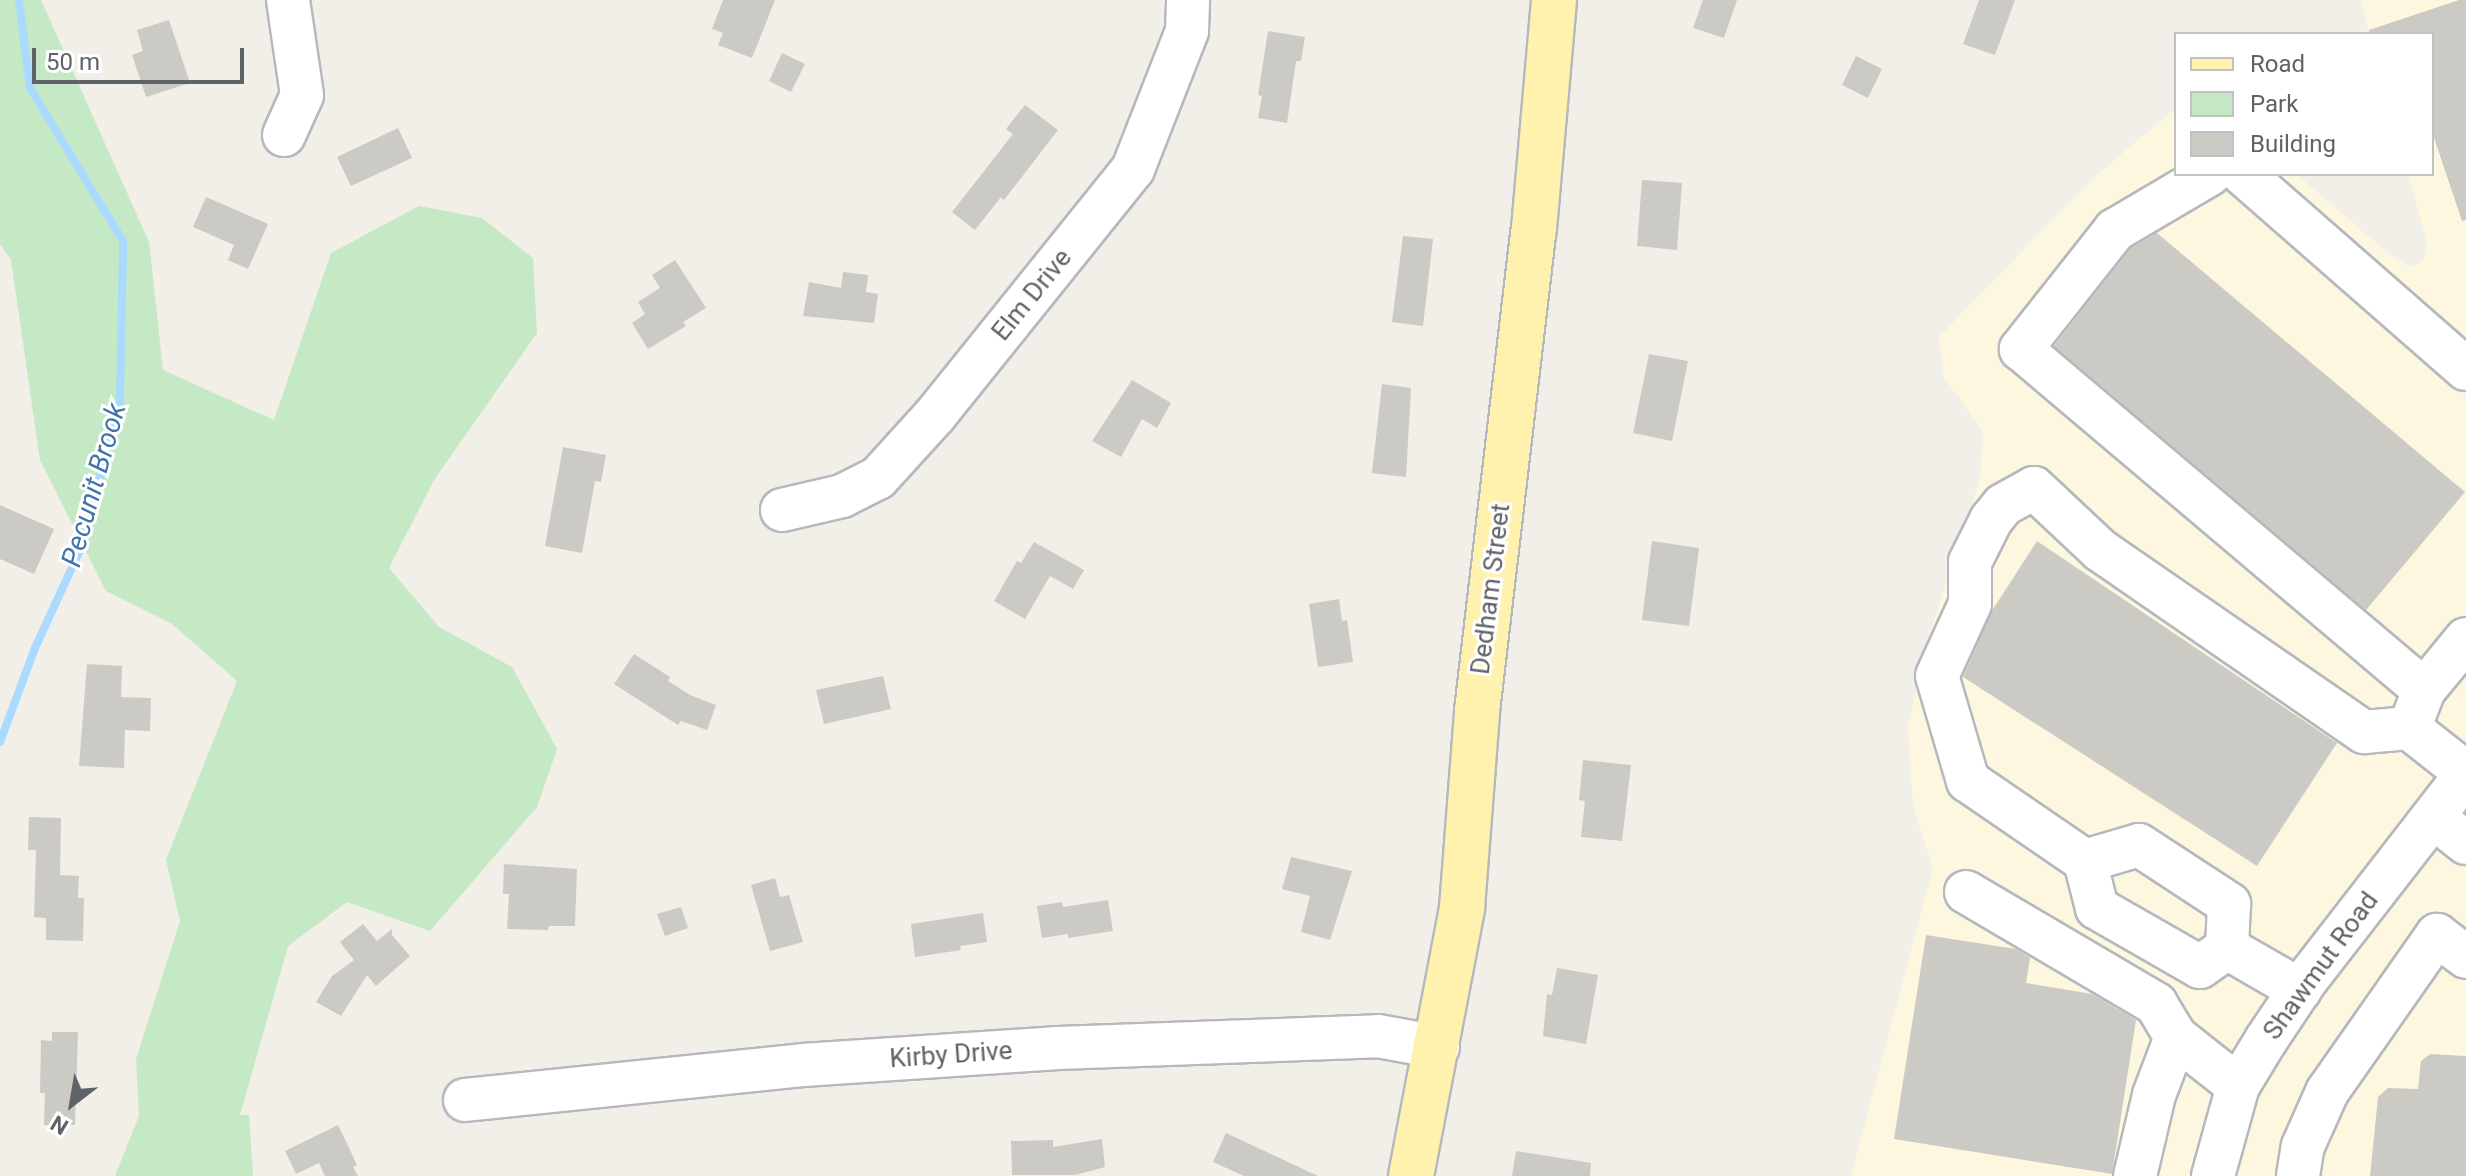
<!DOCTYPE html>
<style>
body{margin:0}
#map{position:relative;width:2466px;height:1176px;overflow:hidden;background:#f1efe8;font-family:Roboto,sans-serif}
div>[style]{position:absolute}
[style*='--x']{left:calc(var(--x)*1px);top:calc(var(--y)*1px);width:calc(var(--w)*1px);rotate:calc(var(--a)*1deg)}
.commercial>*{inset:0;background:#fef7e0}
.green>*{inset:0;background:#c5e8c5}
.stream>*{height:8px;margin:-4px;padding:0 4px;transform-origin:4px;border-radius:4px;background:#aadaff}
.building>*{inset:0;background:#cccac5}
.roads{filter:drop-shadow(2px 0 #b5b8bc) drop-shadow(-2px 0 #b5b8bc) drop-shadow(0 2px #b5b8bc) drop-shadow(0 -2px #b5b8bc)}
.minor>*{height:42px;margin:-21px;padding:0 21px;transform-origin:21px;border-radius:21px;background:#fff}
.major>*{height:44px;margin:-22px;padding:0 22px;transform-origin:22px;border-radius:22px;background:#fff2af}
span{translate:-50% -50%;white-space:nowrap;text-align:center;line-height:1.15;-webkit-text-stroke:6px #fff;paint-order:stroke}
.street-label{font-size:26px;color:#5f6368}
.water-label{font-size:28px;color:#4174aa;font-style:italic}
.legend{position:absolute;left:2174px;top:32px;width:260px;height:144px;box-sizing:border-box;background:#fff;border:2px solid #bfc1c3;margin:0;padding:10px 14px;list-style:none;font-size:24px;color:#5f6368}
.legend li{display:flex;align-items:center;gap:16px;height:40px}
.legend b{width:40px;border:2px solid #bfc1c3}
.north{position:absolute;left:32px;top:1064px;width:80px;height:80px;-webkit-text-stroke:6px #fff;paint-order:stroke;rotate:211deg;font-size:22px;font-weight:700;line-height:32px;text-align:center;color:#5f6368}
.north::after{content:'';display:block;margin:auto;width:28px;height:36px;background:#5f6368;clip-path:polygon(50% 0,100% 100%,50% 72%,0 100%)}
.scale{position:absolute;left:32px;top:48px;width:212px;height:36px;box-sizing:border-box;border:4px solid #5f6368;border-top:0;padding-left:10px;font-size:24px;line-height:28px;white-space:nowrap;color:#5f6368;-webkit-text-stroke:6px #fff;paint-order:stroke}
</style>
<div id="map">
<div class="commercial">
<div style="clip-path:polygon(2360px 0,2466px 0,2466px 1176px,1851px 1176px,1933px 868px,1913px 806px,1908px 726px,1930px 632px,1980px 480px,1983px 432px,1944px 377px,1939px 337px,2093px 178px,2176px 108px,2176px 174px,2296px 174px,2390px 255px,2410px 267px,2423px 261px,2427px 242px,2408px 174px,2432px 174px,2432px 34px,2370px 34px)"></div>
</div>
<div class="green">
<div style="clip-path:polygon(0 0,41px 0,149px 242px,163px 370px,274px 420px,331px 253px,419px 206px,482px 218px,533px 258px,537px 333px,434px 480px,389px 568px,439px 627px,512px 667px,557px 749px,537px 807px,430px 931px,347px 902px,288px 946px,240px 1115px,249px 1115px,253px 1176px,115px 1176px,139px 1116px,136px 1059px,180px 921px,166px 860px,237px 681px,171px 623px,106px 591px,40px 460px,11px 260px,0 244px)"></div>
</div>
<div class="stream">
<div style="--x:0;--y:742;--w:100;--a:-69.6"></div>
<div style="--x:35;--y:648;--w:108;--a:-65.3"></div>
<div style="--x:80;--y:550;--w:152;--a:-74.8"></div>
<div style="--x:120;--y:403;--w:162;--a:-88.9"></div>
<div style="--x:123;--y:241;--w:179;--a:-121.3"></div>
<div style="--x:30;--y:88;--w:89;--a:-97.1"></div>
</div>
<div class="building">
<div style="clip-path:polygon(723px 0,775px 0,752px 58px,718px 45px,723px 33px,712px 29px)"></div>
<div style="clip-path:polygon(1703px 0,1737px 0,1724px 38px,1693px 28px)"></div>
<div style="clip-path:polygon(1979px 0,2015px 0,1995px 55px,1963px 44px)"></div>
<div style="clip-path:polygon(2459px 0,2466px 0,2466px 220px,2462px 221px,2432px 132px,2432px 34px,2369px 34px,2369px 30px)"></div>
<div style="clip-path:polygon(169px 20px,190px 83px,146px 97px,132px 55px,143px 51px,137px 30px)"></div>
<div style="clip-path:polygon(1268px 31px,1305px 37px,1301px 61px,1296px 61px,1287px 123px,1258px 118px,1262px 96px,1258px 95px)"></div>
<div style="clip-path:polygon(782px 53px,805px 64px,791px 92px,769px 81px)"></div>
<div style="clip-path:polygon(1856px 56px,1882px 69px,1868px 98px,1842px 85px)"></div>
<div style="clip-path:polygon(1025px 105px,1058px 130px,1004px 200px,1001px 197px,975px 230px,952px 212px,1013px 134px,1006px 129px)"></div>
<div style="clip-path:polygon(398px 128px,412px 158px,351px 186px,337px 157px)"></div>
<div style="clip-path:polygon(1642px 180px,1682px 183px,1677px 250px,1637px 246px)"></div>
<div style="clip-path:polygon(206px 197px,268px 224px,248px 269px,228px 260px,234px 245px,193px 227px)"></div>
<div style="clip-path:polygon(2157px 233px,2465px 492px,2366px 610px,2054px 346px,2131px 248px)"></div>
<div style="clip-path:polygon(1403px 236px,1433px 239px,1423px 326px,1392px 322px)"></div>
<div style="clip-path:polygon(675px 260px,706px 308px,683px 322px,686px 326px,648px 349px,632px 323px,645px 314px,638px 302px,660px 288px,652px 275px)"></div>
<div style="clip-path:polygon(843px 272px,868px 275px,866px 292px,878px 294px,874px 323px,803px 316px,809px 282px,841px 288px)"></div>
<div style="clip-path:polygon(1649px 354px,1688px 361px,1672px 441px,1633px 433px)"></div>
<div style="clip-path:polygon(1132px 380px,1171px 403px,1157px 428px,1142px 419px,1121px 457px,1092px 441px)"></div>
<div style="clip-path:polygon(1382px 384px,1411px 388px,1406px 477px,1372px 473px)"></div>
<div style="clip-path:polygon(563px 447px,606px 455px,601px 482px,595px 481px,582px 553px,545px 546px)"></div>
<div style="clip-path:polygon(0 505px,54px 529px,34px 574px,0 559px)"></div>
<div style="clip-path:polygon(1652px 541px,1699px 548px,1689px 626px,1642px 620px)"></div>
<div style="clip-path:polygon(2037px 541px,2337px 743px,2257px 866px,1963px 677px,1993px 609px)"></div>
<div style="clip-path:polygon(1034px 542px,1084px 570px,1073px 589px,1050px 576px,1025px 619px,994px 601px,1017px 561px,1021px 563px)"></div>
<div style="clip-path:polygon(1339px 599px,1342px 621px,1347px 620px,1353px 662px,1318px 667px,1309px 604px)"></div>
<div style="clip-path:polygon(634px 654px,670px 677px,668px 681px,690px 695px,716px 705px,707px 730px,681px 721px,678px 725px,614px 684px)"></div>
<div style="clip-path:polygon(87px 664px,122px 666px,121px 697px,151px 698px,150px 731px,125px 730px,124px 768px,79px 766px)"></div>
<div style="clip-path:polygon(883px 676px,891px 709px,824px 724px,816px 690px)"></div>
<div style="clip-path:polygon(1583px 760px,1631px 765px,1622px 841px,1581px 837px,1585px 801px,1579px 800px)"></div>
<div style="clip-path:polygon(29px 817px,61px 818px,60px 875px,79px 876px,78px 898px,84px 898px,83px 941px,46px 940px,46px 918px,34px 917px,36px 850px,28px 850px)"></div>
<div style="clip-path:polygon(1291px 857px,1352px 871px,1330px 940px,1301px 932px,1310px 896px,1282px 889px)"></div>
<div style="clip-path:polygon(504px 864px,577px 869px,575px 926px,549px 926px,548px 930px,507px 929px,509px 894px,503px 894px)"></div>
<div style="clip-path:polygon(775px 878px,780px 897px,789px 895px,803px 942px,770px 951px,751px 885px)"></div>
<div style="clip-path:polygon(1108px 900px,1113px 931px,1068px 938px,1068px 934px,1042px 938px,1037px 906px,1062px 902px,1063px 907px)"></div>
<div style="clip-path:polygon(681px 907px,688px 928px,665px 936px,657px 914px)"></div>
<div style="clip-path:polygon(983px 913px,987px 942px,960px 946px,961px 950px,915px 957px,911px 924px)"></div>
<div style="clip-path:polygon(363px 924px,377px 941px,392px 929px,392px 935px,410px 956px,376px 986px,367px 975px,341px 1016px,316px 1002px,332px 976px,354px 960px,340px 942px)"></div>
<div style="clip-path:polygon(1926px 935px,2016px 949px,2030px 958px,2026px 983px,2092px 994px,2136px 1020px,2112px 1174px,1894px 1139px)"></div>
<div style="clip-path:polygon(1557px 968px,1598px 975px,1586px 1044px,1543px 1036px,1547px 994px,1552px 995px)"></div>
<div style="clip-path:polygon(52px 1032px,78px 1032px,75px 1125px,44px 1125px,45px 1093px,40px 1093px,41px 1040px,52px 1041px)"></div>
<div style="clip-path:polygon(2430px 1054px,2466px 1056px,2466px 1176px,2370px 1176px,2378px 1097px,2388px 1088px,2418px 1089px,2421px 1061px)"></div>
<div style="clip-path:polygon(338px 1125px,357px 1165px,353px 1167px,358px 1176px,325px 1176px,319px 1163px,296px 1174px,285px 1151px)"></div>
<div style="clip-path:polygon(1226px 1133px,1318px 1176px,1244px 1176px,1213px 1162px)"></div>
<div style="clip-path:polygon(1102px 1139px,1105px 1167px,1075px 1175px,1012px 1175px,1011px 1141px,1053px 1140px,1053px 1147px)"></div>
<div style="clip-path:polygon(1516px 1151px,1591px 1163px,1590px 1176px,1512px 1176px)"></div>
</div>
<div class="roads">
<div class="minor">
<div style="--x:284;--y:135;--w:44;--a:-65.8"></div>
<div style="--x:302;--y:95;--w:96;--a:-98.4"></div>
<div style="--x:2210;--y:174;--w:110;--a:149.5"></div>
<div style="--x:2115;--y:230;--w:152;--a:128.3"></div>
<div style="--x:2021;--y:349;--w:528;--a:40.24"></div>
<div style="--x:2243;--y:174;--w:296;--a:41.2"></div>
<div style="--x:782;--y:510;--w:62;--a:-13.1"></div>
<div style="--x:842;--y:496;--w:40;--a:-26.6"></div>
<div style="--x:878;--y:478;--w:86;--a:-47.8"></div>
<div style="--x:936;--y:414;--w:314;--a:-51.2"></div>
<div style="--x:1133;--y:169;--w:148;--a:-68.6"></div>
<div style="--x:1187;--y:31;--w:31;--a:-88"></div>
<div style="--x:2414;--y:716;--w:28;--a:-69"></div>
<div style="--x:2424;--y:690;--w:66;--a:-50.5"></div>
<div style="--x:2433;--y:817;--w:42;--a:38.2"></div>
<div style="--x:2085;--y:861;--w:56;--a:-16.5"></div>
<div style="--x:2139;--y:845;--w:108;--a:33.2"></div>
<div style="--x:2229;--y:904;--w:44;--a:92.6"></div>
<div style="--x:1966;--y:892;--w:221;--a:30.5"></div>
<div style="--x:2156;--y:1004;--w:39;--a:59"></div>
<div style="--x:2176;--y:1037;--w:79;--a:38.3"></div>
<div style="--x:2300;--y:990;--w:84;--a:-150.1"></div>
<div style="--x:2227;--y:948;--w:33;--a:145"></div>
<div style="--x:2200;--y:967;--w:119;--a:-150.2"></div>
<div style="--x:2097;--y:908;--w:49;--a:-104.3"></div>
<div style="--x:2085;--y:861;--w:142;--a:-145.6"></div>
<div style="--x:1968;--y:781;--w:109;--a:-106.4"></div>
<div style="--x:1937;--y:676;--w:79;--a:-65.4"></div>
<div style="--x:1970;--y:604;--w:42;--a:-90"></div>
<div style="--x:1970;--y:562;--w:47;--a:-63.4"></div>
<div style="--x:1991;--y:520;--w:19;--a:-51"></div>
<div style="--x:2003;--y:505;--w:35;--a:-29"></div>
<div style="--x:2034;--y:488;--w:91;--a:43.2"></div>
<div style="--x:2100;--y:550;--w:321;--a:34.6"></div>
<div style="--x:2364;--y:732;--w:45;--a:-5.1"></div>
<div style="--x:2409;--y:728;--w:73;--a:38.3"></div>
<div style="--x:465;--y:1100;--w:340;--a:-5.9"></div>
<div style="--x:803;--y:1065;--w:256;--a:-3.8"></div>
<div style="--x:1058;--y:1048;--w:320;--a:-2.1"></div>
<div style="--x:1378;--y:1036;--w:61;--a:10.4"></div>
<div style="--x:2135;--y:1176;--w:83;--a:-76.8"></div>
<div style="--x:2154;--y:1095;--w:62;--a:-69.2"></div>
<div style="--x:2213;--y:1176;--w:93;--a:-74.5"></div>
<div style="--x:2238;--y:1086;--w:54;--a:-58.7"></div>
<div style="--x:2266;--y:1040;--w:69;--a:-56.3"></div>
<div style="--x:2304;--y:983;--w:264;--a:-52.2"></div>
<div style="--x:2298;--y:1176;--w:30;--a:-81"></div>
<div style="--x:2303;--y:1146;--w:59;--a:-66"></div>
<div style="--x:2327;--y:1092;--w:192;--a:-55"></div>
<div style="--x:2437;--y:935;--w:36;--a:37"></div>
</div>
<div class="major">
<div style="--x:1411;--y:1176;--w:273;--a:-79.2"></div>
<div style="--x:1462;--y:908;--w:198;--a:-85.6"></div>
<div style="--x:1477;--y:711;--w:485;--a:-83.3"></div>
<div style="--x:1534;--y:229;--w:230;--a:-85"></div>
</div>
</div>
<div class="street-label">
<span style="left:1032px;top:295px;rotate:-51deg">Elm Drive</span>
<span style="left:1491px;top:589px;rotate:-83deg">Dedham Street</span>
<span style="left:2321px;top:966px;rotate:-54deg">Shawmut Road</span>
<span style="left:951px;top:1055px;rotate:-4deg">Kirby Drive</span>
</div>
<div class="water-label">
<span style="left:94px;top:485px;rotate:-74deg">Pecunit Brook</span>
</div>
<ul class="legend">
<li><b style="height:10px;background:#fff2af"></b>Road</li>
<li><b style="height:22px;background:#c5e8c5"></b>Park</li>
<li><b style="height:22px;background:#cccac5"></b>Building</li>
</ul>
<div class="north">N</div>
<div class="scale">50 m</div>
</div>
